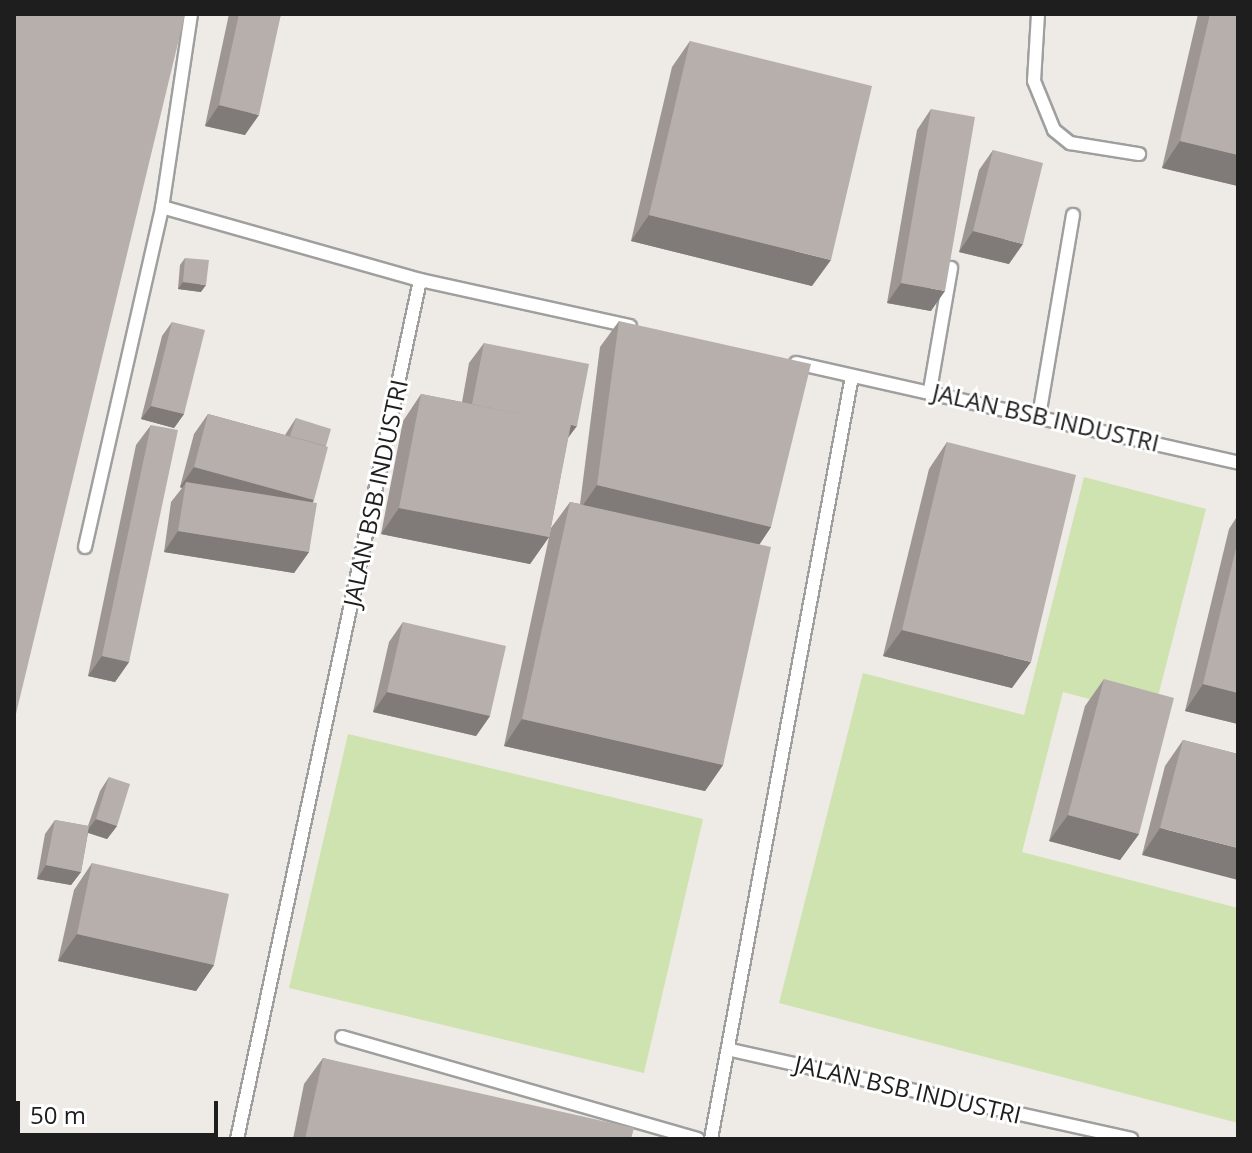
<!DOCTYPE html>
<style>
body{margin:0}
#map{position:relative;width:1252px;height:1153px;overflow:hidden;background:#eeeae5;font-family:"Open Sans",sans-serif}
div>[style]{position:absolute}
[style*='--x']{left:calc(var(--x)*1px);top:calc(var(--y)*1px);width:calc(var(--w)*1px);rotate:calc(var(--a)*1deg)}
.grass>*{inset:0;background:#cfe3b0}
.roads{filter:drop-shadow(2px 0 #9f9f9f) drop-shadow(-2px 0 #9f9f9f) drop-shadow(0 2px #9f9f9f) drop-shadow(0 -2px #9f9f9f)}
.lane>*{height:12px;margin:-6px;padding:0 6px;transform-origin:6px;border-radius:6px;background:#fff}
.wall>*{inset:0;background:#9d9693}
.shaded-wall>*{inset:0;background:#807a78}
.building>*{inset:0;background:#b7afab}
span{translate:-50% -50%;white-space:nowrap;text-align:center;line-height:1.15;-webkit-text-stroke:6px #fff;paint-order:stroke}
.street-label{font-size:24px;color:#1e1e1e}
.frame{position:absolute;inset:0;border:16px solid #1e1e1e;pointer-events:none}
.scale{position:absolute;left:16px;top:1101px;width:202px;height:36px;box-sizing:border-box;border:4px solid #1e1e1e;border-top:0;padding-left:10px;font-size:24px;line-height:28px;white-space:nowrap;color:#1e1e1e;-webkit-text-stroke:6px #fff;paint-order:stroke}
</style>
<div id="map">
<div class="grass">
<div style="clip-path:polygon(1084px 477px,1206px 509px,1153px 716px,1063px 692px,1022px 852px,1238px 908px,1238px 1123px,779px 1003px,863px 673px,1024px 715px)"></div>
<div style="clip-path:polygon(348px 734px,703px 819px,644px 1073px,289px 988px)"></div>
</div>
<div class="roads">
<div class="lane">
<div style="--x:191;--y:14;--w:195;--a:98.5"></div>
<div style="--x:162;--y:207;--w:268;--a:15.8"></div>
<div style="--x:420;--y:280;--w:215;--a:12.4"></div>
<div style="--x:1038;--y:14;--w:67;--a:93.4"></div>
<div style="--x:1034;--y:81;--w:53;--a:67.8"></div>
<div style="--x:1054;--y:130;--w:21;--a:39"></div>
<div style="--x:1070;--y:143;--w:70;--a:9.1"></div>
<div style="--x:796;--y:363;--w:453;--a:12.7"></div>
<div style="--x:930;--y:390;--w:124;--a:-80.2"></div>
<div style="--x:1039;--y:416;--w:204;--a:-80.4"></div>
<div style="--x:85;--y:547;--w:349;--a:-77.2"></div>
<div style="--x:342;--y:1037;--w:370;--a:16"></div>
<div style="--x:731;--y:1050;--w:410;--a:12.5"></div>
<div style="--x:237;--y:1139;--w:878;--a:-77.97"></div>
<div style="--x:711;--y:1139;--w:776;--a:-79.53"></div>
</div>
</div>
<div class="wall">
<div style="clip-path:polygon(229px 14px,281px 14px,245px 135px,205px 126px)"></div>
<div style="clip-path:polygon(1198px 14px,1238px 14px,1238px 186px,1162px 168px)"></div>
<div style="clip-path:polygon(690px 41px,812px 286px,631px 241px,672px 67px)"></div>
<div style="clip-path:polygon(931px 109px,931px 311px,887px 303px,917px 130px)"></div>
<div style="clip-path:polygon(993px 150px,1009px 264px,959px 252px,979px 170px)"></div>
<div style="clip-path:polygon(185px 258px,201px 292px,178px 289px,180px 265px)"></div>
<div style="clip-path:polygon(619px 321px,771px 527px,759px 545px,723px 765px,705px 791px,504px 746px,551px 528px,570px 502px,580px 504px,600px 347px)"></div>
<div style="clip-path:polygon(172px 322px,184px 414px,174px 428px,141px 419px,162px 336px)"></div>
<div style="clip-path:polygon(484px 343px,568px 438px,549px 537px,530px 564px,381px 534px,403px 421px,421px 394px,462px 402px,469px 363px)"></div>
<div style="clip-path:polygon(208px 414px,285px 435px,296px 418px,326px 446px,313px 502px,309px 552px,294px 573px,164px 552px,171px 502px,182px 488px,180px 487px,194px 434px)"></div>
<div style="clip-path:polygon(151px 425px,129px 662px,115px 682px,88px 676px,136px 445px)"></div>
<div style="clip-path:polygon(947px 442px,1012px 688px,883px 656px,929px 469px)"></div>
<div style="clip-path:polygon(1238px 515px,1238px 724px,1185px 711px,1229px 529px)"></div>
<div style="clip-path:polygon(403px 622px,490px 716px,476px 736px,373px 712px,389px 642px)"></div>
<div style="clip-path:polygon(1104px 679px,1139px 834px,1120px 860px,1049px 841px,1085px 706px)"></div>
<div style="clip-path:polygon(1183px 740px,1238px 754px,1142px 855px,1165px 766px)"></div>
<div style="clip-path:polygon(109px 777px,117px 826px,107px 839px,88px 833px,81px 872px,71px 885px,37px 879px,45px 834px,55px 820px,88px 826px,100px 791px)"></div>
<div style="clip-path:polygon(92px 863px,214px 965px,196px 991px,58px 961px,74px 890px)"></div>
<div style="clip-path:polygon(323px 1058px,631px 1139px,293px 1139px,304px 1084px)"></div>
</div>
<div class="shaded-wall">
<div style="clip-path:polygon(219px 105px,259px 115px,245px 135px,205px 126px)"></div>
<div style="clip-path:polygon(1180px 141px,1238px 155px,1238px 186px,1162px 168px)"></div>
<div style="clip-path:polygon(649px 215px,831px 260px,812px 286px,631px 241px)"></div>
<div style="clip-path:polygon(973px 231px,1023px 244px,1009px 264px,959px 252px)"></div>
<div style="clip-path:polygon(183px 282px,206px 285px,201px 292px,178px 289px)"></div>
<div style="clip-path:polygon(901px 283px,945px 291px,931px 311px,887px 303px)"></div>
<div style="clip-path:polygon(472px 405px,577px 426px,562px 446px)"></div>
<div style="clip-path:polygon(151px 406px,184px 414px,174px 428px,141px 419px)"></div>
<div style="clip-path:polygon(194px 467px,314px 500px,300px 520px,186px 482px,182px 488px,180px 487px)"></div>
<div style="clip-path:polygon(597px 485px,771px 527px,753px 554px,579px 511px)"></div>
<div style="clip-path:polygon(399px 508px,549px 537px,530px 564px,381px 534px)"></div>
<div style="clip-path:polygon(178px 531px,309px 552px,294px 573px,164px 552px)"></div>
<div style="clip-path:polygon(902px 630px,1031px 662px,1012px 688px,883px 656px)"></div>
<div style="clip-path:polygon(102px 656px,129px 662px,115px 682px,88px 676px)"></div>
<div style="clip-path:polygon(1203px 684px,1238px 693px,1238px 724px,1185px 711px)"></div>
<div style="clip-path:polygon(387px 692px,490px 716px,476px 736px,373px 712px)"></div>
<div style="clip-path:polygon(522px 719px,723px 765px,705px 791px,504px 746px)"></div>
<div style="clip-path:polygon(1068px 815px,1139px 834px,1120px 860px,1049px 841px)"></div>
<div style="clip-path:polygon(96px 819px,117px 826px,107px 839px,86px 832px)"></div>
<div style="clip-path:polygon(1160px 828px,1238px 848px,1238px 880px,1142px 855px)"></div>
<div style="clip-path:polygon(46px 865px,81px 872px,71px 885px,37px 879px)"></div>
<div style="clip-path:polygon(77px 934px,214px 965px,196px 991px,58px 961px)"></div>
</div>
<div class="building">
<div style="clip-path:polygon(14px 14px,185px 14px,14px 722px)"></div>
<div style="clip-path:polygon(239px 14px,281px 14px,259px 115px,219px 105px)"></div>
<div style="clip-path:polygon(1210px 14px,1238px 14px,1238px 155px,1180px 141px)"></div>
<div style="clip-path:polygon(690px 41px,872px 86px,831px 260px,649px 215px)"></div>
<div style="clip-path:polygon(931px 109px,975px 117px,945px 291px,901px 283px)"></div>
<div style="clip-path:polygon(993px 150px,1043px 163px,1023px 244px,973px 231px)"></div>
<div style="clip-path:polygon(185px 258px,209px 260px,206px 285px,183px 282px)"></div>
<div style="clip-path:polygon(619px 321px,811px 364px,771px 527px,597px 485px)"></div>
<div style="clip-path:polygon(172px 322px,205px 330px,184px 414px,151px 406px)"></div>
<div style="clip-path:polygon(484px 343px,589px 364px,577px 426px,472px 404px)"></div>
<div style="clip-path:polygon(421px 394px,571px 424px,549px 537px,399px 508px)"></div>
<div style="clip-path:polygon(208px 414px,328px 447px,314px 500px,194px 467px)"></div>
<div style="clip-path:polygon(296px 418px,331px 429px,326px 446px,290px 436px)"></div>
<div style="clip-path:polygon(151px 425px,178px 430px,129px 662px,102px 656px)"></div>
<div style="clip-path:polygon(947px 442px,1076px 475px,1031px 662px,902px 630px)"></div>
<div style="clip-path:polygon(186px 482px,317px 503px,309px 552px,178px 531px)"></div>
<div style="clip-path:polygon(570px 502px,771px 547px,723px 765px,522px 719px)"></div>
<div style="clip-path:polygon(1238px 540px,1238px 693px,1203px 684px)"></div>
<div style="clip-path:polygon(403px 622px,506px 646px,490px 716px,387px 692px)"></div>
<div style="clip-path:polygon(1104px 679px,1174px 698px,1139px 834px,1068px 815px)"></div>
<div style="clip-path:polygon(1183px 740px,1238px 754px,1238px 848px,1160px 828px)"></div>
<div style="clip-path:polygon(109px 777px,130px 784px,117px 826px,96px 819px)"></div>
<div style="clip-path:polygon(55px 820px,89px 826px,81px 872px,46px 865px)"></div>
<div style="clip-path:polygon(92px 863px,229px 894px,214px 965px,77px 934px)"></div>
<div style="clip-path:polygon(323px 1058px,634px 1128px,631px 1139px,305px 1139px)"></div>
</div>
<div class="street-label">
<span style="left:1046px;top:417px;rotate:13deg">JALAN BSB INDUSTRI</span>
<span style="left:375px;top:493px;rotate:-78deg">JALAN BSB INDUSTRI</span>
<span style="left:908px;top:1089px;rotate:13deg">JALAN BSB INDUSTRI</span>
</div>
<div class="frame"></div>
<div class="scale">50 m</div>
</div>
